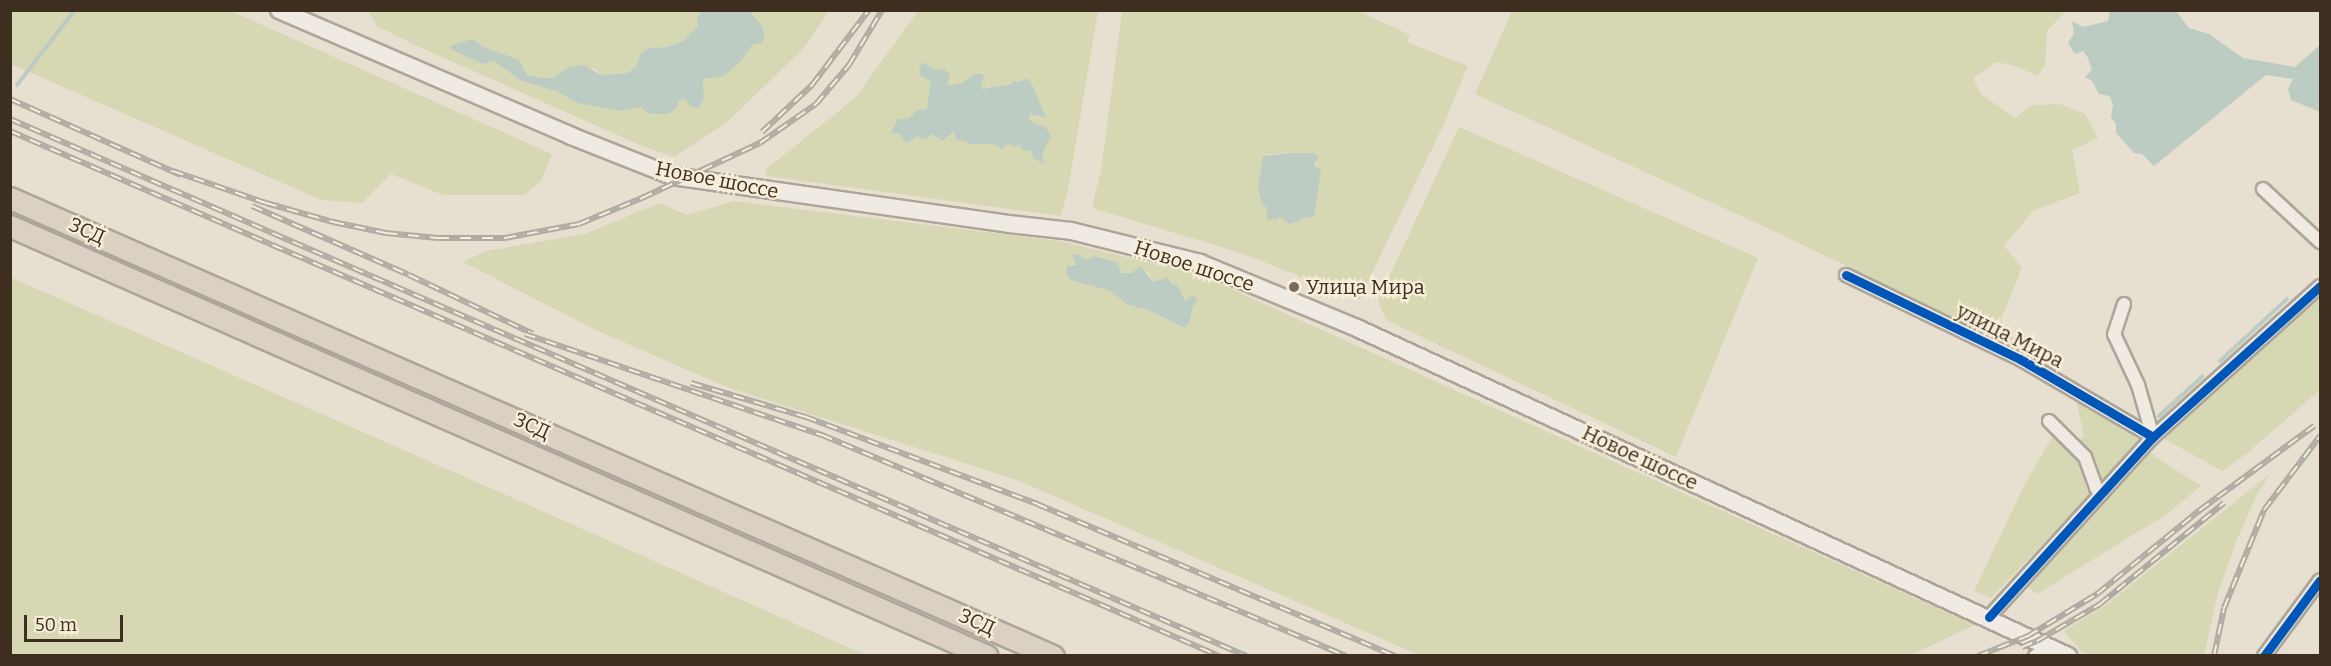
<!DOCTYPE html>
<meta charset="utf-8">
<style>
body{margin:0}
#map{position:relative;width:2331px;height:666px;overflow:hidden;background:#e7e0d1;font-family:Bitter,serif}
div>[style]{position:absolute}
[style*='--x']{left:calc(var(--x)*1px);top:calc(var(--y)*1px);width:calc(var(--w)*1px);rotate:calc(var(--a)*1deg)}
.green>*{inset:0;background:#d6d7b3}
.water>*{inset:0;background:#bcccc2}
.stream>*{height:4px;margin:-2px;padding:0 2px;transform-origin:2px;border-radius:2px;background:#bcccc2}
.roads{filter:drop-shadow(2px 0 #ada599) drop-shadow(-2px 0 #ada599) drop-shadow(0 2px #ada599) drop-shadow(0 -2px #ada599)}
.street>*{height:12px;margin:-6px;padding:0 6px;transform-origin:6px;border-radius:6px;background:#efebe3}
.secondary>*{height:16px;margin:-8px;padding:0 8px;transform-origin:8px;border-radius:8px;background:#efebe3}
.highway>*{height:21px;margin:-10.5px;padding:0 10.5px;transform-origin:10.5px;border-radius:10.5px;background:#dad1c2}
.rail>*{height:6px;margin-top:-3px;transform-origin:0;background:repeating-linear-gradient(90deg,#f7eed8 0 11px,#afaaa2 0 22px);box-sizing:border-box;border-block:2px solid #afaaa2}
.cycleway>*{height:9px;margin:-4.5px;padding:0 4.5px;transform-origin:4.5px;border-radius:4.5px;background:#0057b8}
.dots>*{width:16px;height:16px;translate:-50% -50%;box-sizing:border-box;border:3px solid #f7eed8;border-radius:50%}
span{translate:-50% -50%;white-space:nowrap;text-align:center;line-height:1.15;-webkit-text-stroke:4.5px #f7eed8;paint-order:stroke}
.street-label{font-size:20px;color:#3d2e20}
.poi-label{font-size:20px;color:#3d2e20}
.left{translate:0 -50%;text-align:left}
.frame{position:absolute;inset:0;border:12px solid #3d2e20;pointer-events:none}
.scale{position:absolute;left:24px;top:615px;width:99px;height:27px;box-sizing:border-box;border:3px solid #3d2e20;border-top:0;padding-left:8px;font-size:18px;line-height:21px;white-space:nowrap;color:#3d2e20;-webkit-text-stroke:4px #f7eed8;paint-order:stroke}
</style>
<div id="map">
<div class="green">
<div style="clip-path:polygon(11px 10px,231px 11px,552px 154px,541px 181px,525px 195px,443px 195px,391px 174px,362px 203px,321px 200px,11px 64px)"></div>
<div style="clip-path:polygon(368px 11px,703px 11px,697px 16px,698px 26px,683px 41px,666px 47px,649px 48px,641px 53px,636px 66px,628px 73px,601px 75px,595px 69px,569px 67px,552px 78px,540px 78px,527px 75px,499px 53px,485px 48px,473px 39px,488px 62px,494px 61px,520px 80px,558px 92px,577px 103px,621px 111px,640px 107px,650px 114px,668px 114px,677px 108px,679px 100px,687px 99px,689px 106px,704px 98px,703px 79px,724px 75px,742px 60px,753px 44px,755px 15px,750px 11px,829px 11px,803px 49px,727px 122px,674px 157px,640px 145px,417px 46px,377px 26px)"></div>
<div style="clip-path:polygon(evenodd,918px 11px,1098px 11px,1068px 190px,1061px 216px,767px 176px,765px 170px,855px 98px,918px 11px,922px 62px,936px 70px,947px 85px,960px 84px,975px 74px,980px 89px,1019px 82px,1032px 84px,1044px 118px,1030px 114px,1029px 120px,1040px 125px,1048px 134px,1042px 154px,1009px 143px,964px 140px,955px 132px,942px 141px,932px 134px,917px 136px,906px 142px,898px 133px,918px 110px,927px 110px,930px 97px,931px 82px,922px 62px)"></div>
<div style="clip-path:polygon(evenodd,1122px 11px,1358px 11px,1410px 35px,1407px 42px,1468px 66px,1442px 128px,1359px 300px,1241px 253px,1092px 208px,1101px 171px,1122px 11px,1315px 153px,1316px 167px,1260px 169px,1268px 154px,1315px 153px)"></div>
<div style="clip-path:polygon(1512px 11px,2066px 11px,2047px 31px,2045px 65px,2038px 76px,2012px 65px,1996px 62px,1973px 78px,1981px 94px,2015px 118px,2033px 105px,2060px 104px,2085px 114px,2098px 138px,2072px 150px,2080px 193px,2034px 210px,2004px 246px,2022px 268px,2001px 319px,2019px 349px,1778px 233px,1475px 94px)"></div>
<div style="clip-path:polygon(1459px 127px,1758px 258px,1676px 457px,1386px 320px,1378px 301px)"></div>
<div style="clip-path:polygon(evenodd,734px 201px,1059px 241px,1198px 274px,1975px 625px,1911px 655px,1419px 655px,1017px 480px,726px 387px,596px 330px,463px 262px,486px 251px,585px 234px,659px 203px,687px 215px,734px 201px,1077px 254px,1087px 260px,1095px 256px,1117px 262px,1121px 273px,1148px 272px,1153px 282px,1178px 286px,1186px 302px,1193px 306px,1189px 323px,1183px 328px,1146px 309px,1128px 305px,1110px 291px,1071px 280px,1077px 254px)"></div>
<div style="clip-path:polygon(10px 277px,513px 498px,865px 655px,11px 655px)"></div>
<div style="clip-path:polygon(2320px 295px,2320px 390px,2246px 454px,2222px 471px,2163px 438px)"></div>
<div style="clip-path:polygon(2076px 399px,2141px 441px,1991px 598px,1974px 591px,2026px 482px,2052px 437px,2071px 449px,2084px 436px)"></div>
<div style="clip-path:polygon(2150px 453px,2201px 486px,2167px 514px,2037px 594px,2027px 586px)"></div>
<div style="clip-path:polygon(2270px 474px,2256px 496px,2238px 537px,2218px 592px,2204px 655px,2090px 656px,2081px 651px,2064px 631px,2106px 605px)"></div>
</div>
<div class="water">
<div style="clip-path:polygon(703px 11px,750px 11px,762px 26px,765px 37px,762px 43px,753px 44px,742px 60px,724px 76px,703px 79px,704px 98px,698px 109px,689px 106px,686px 99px,679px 100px,677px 108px,668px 114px,650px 114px,640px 107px,621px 111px,577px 103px,558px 92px,520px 80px,494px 61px,483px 64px,453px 50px,450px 46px,473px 39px,485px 48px,518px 59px,527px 75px,540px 78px,552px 78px,569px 67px,584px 65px,601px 75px,628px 73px,636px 66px,641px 53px,649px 48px,666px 47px,683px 41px,698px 26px,697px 16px)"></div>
<div style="clip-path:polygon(2176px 11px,2189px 28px,2209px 34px,2243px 58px,2295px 67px,2320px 45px,2320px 112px,2291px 100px,2288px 89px,2293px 79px,2266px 75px,2154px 166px,2142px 154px,2134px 153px,2116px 133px,2116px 124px,2111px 117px,2113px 104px,2109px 96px,2099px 94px,2092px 81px,2085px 77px,2092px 70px,2088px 58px,2083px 51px,2075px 54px,2068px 43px,2074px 33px,2072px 21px,2083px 27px,2108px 21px,2110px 11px)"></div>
<div style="clip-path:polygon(922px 62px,936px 70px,944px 69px,950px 75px,948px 85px,960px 84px,975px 74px,984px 74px,981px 89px,1011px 84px,1013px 81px,1019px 82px,1027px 78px,1032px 84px,1045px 115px,1045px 118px,1030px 114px,1029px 120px,1046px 128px,1051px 136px,1042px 154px,1044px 164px,1033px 158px,1031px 151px,1023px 150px,1019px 145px,1014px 147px,1009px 143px,1002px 149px,993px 144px,970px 144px,964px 140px,957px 141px,954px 132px,942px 141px,932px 134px,926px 140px,917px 136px,906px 143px,898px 133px,890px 134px,898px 119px,908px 119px,918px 110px,927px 109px,931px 82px,921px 76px,919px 69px)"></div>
<div style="clip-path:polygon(1291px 153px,1315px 153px,1318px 158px,1314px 163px,1316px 167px,1321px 169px,1314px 217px,1301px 218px,1299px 221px,1289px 224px,1280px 217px,1276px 220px,1267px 219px,1267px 207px,1262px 205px,1258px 188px,1263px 156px)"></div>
<div style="clip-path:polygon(1077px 254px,1087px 260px,1094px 256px,1117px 262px,1121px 273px,1131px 273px,1141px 266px,1153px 282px,1168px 277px,1171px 284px,1178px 286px,1186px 302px,1190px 296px,1196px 297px,1197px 302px,1193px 306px,1189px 323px,1184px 328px,1146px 309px,1128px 305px,1110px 291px,1071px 280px,1066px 272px,1067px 266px,1076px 265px,1072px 255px)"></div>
</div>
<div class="stream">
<div style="--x:17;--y:85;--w:95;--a:-52.3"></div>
<div style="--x:2220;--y:361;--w:91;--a:-42.8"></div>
<div style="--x:2159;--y:416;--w:59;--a:-42.3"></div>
</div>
<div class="roads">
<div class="street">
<div style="--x:2263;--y:189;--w:78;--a:42.9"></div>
<div style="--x:1846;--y:275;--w:193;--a:25.8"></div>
<div style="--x:2020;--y:359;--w:154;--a:30.4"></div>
<div style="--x:2124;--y:304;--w:32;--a:108"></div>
<div style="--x:2114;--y:334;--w:56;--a:64.8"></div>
<div style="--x:2138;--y:385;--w:54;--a:73.9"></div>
<div style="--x:2049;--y:421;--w:51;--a:45"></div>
<div style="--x:2085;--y:457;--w:33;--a:70"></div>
<div style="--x:2096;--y:488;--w:8;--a:50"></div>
<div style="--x:1989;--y:617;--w:244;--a:-47.7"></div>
<div style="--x:2153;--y:437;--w:225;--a:-42.1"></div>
<div style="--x:2035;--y:656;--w:17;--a:-33"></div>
<div style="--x:2264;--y:656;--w:94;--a:-53.6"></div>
</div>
<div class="secondary">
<div style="--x:279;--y:10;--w:318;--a:23.3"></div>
<div style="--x:571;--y:136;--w:109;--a:21.6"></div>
<div style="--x:672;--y:176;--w:340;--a:8.1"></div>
<div style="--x:1009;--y:224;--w:62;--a:6.4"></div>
<div style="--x:1071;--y:231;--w:133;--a:13.9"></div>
<div style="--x:1200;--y:263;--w:172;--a:22.5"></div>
<div style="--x:1359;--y:329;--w:781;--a:24.76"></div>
</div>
<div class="highway">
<div style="--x:10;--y:198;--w:1139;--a:23.71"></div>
<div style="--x:10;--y:226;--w:1067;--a:23.76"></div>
</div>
</div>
<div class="rail">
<div style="--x:10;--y:99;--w:187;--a:24"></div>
<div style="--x:10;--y:119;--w:1348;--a:23.48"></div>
<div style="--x:10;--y:131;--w:1318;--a:23.47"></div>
<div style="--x:762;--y:132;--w:69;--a:-43.2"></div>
<div style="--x:812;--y:85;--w:94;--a:-52.8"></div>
<div style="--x:173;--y:171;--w:98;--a:19"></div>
<div style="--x:266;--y:203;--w:70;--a:15.8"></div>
<div style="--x:333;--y:222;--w:54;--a:11.7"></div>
<div style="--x:386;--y:233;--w:52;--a:5.5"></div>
<div style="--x:438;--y:238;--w:67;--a:0"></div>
<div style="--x:505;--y:238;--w:75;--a:-10.7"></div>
<div style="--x:579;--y:224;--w:68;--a:-22.4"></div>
<div style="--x:642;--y:198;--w:130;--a:-25"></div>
<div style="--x:760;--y:143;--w:68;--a:-34.9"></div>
<div style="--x:816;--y:104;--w:51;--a:-49.8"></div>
<div style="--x:849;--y:65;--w:64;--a:-59"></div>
<div style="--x:252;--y:206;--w:171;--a:23.7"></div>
<div style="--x:409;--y:275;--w:137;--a:25.4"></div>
<div style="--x:525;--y:334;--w:314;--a:18.8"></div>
<div style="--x:822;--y:435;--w:569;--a:22.87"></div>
<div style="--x:691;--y:383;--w:120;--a:16.5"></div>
<div style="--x:806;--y:417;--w:247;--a:20.6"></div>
<div style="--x:1037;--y:504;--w:389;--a:23"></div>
<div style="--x:2022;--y:647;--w:16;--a:-22"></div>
<div style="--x:2037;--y:641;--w:73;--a:-30.4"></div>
<div style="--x:2100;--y:604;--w:160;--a:-39.2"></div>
<div style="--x:1978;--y:656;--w:54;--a:-21.8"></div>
<div style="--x:2028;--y:636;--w:81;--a:-31.3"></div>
<div style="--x:2097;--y:594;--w:133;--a:-39.2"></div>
<div style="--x:2200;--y:510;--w:142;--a:-36.4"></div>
<div style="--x:2214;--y:656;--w:49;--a:-78.2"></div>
<div style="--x:2224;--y:608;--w:106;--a:-67.8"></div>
<div style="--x:2264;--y:510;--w:93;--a:-52.9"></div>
</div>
<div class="cycleway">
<div style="--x:1846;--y:275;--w:193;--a:25.8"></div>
<div style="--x:2020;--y:359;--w:154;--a:30.4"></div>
<div style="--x:1989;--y:617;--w:244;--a:-47.7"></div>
<div style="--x:2153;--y:437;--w:225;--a:-42.1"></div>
<div style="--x:2264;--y:656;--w:94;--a:-53.6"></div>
</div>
<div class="dots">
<div style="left:1294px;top:287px;background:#786c5e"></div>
</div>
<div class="street-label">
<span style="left:717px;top:180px;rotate:11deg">Новое шоссе</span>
<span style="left:87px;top:231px;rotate:24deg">ЗСД</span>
<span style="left:1194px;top:266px;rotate:18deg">Новое шоссе</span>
<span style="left:2010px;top:336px;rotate:27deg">улица Мира</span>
<span style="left:532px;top:426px;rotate:24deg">ЗСД</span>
<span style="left:1640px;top:458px;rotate:25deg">Новое шоссе</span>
<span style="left:977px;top:622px;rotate:24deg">ЗСД</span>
</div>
<div class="poi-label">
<span class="left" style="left:1306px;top:287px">Улица Мира</span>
</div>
<div class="frame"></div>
<div class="scale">50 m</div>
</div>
